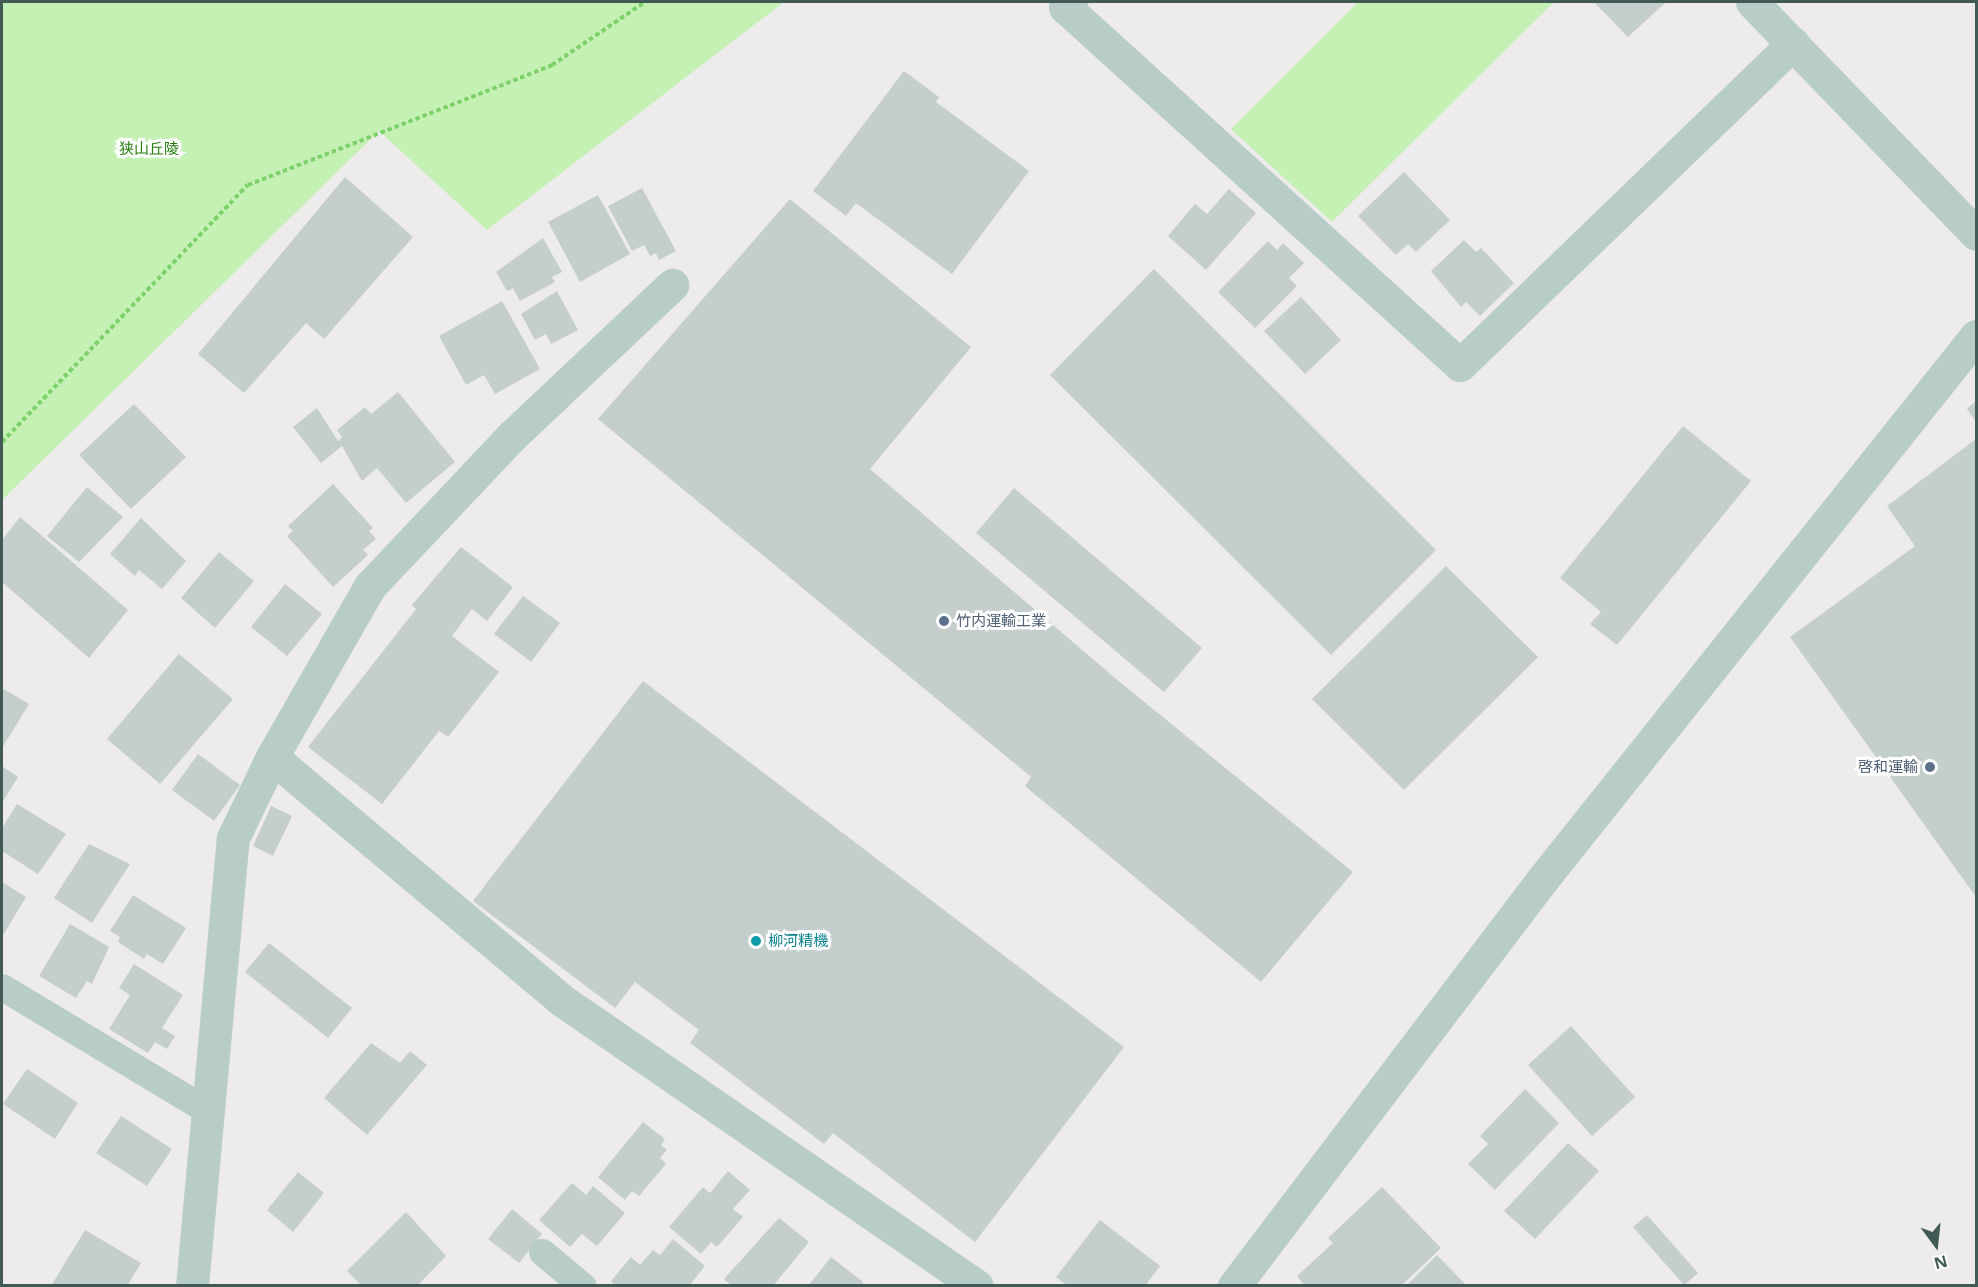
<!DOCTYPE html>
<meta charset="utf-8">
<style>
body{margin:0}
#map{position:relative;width:1978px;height:1287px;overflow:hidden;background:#eeebed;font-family:"Noto Sans","Noto Sans JP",sans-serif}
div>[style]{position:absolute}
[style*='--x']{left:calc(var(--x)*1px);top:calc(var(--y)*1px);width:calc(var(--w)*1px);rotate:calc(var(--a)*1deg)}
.green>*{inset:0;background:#c6f1b4}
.building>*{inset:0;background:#c4cecd}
.path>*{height:4px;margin-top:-2px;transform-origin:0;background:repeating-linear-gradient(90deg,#7dd26a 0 4.5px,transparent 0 7.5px)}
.service>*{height:27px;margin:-13.5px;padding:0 13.5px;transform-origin:13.5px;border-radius:13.5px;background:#b8ccc8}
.minor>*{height:33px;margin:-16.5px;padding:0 16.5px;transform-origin:16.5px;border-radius:16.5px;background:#b8ccc8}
.tertiary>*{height:33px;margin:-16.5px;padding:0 16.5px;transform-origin:16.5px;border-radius:16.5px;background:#b8ccc8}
.dots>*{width:16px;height:16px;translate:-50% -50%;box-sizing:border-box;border:3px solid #fff;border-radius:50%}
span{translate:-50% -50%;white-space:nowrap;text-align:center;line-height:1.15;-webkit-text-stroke:6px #fff;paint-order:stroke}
.park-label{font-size:15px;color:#247f0f}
.service-label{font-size:15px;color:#4e5e75}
.left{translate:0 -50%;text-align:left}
.right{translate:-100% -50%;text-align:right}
.culture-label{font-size:15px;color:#0d838f}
.frame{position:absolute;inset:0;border:3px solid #425a55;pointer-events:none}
.north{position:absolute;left:1906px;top:1215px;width:60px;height:60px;-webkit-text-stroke:4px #fff;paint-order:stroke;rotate:165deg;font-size:16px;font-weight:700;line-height:24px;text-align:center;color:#425a55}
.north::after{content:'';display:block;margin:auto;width:21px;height:27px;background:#425a55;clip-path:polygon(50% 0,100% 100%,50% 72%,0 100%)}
</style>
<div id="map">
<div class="green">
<div style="clip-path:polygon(2px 2px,784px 2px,487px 230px,379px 131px,2px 500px)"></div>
<div style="clip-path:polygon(1358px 2px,1554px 2px,1332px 222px,1231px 129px)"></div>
</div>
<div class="building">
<div style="clip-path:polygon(1594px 2px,1666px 2px,1628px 37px)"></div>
<div style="clip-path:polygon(904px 71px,939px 97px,936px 102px,1029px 171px,952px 274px,856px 203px,846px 216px,813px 191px)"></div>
<div style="clip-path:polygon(1404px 172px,1450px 220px,1416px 252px,1408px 244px,1396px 255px,1358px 216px)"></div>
<div style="clip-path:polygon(345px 177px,413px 237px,324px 339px,306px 323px,244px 393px,198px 354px)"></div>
<div style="clip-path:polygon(642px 188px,676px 251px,659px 260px,656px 253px,650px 256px,644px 245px,632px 251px,608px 206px)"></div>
<div style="clip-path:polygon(1229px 189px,1256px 213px,1206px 270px,1168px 236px,1195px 204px,1207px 214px)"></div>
<div style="clip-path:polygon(598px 195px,630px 254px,580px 282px,548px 222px)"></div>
<div style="clip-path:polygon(790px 199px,971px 347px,870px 469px,1115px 678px,1353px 872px,1261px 982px,1025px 786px,1031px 777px,598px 419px)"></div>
<div style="clip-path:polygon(543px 238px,562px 272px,552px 277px,555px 282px,520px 301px,513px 288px,507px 291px,496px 272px)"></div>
<div style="clip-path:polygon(1464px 240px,1476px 252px,1481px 248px,1514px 283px,1480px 316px,1466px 302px,1461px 307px,1431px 271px)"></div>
<div style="clip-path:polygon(1268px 241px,1277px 250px,1283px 243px,1304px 263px,1289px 278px,1297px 286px,1255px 328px,1218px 292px)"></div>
<div style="clip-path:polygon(1154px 269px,1436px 550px,1331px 655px,1050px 375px)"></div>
<div style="clip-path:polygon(557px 291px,578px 330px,551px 344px,546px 334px,535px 340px,521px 314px)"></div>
<div style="clip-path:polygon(1301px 297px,1341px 340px,1305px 374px,1264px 331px)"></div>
<div style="clip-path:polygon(502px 301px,540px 369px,495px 394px,484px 375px,466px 385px,439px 336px)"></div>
<div style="clip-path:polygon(398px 392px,455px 462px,406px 503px,377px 468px,362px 481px,342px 446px,321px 463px,293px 427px,317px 408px,338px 441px,342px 437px,337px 430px,365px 407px,371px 414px)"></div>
<div style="clip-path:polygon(1976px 401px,1976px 422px,1967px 409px)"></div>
<div style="clip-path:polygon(134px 404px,186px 457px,131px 509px,79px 455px)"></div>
<div style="clip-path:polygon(1683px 426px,1751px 481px,1617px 645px,1590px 624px,1601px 612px,1560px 578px)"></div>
<div style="clip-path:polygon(1976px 439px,1976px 897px,1790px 637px,1915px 546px,1887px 506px)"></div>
<div style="clip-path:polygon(333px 484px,373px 528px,369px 531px,376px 539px,363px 550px,368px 555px,333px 587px,287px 536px,293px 531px,288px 526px)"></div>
<div style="clip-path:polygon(87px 487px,123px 517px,79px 562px,47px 536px)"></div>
<div style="clip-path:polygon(1014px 488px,1202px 648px,1164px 692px,976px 533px)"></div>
<div style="clip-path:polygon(20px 517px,128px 610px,89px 658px,2px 582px,2px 540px)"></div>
<div style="clip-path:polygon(141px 518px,186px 561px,162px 589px,139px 570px,135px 576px,110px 554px)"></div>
<div style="clip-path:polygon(461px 547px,513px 587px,487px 621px,472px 609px,452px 636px,499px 672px,448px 737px,439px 731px,382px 804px,308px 747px,416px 609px,412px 605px)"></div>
<div style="clip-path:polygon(219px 552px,254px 581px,215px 628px,181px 598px)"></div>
<div style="clip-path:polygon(1446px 566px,1538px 657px,1404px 790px,1312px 699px)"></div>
<div style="clip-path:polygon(285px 584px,322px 614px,287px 656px,251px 627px)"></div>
<div style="clip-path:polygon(523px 596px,560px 623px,531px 662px,494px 634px)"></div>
<div style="clip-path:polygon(179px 654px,233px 699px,160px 784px,107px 739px)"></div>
<div style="clip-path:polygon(643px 681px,1124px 1047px,975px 1242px,833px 1133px,824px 1144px,690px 1043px,699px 1030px,635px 982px,615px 1008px,473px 901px)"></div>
<div style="clip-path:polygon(2px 688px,29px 704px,2px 748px)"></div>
<div style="clip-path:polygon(198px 754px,240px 785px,214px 821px,172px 790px)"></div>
<div style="clip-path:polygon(2px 766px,18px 777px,2px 803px)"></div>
<div style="clip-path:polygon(17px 804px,66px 834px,38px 874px,2px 851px,2px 828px)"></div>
<div style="clip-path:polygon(271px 806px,292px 816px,273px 856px,253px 846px)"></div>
<div style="clip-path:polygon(89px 844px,130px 864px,92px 923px,54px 898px)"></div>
<div style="clip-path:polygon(2px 882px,26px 897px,2px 937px)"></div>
<div style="clip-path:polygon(133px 895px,186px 928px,163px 964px,147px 954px,144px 959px,118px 942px,120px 937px,110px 931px)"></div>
<div style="clip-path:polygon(70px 924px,109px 947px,92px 984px,87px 981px,76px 998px,39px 976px)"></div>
<div style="clip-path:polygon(269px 943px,352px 1008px,328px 1038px,245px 972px)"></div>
<div style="clip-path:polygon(134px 964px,183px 995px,162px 1028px,175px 1036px,167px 1049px,155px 1042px,148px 1053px,109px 1029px,130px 995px,119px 988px)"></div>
<div style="clip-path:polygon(1571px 1026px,1635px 1097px,1592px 1136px,1528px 1065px)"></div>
<div style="clip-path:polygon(371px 1043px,400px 1063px,410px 1051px,427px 1065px,367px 1135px,324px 1098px)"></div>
<div style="clip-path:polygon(27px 1069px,78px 1103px,55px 1139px,3px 1104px)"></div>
<div style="clip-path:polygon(1525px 1089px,1559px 1123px,1495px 1190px,1468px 1164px,1488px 1144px,1480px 1136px)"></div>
<div style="clip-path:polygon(121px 1116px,172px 1149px,147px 1186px,96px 1153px)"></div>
<div style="clip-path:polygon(643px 1122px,665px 1139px,661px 1145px,667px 1150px,660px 1158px,666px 1164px,639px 1196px,632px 1191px,625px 1200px,598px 1177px)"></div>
<div style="clip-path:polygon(1568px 1143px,1599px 1171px,1535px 1239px,1504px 1211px)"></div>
<div style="clip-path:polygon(728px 1171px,750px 1190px,733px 1209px,743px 1217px,717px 1247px,711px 1242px,701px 1254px,669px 1227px,703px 1187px,710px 1193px)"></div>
<div style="clip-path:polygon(298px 1172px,324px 1193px,293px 1232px,267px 1210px)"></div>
<div style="clip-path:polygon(572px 1183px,586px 1195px,593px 1186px,625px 1213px,597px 1246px,582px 1234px,570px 1247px,539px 1220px)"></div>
<div style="clip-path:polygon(1382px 1187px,1441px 1248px,1401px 1286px,1305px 1286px,1297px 1276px,1333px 1243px,1328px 1238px)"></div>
<div style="clip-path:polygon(512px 1209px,542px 1234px,519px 1263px,488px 1239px)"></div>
<div style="clip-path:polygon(406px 1212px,446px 1256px,417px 1286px,362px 1286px,347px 1271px)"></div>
<div style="clip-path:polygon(1647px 1215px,1698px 1273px,1684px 1285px,1633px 1227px)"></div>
<div style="clip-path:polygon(779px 1218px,809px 1242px,773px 1286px,732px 1286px,724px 1279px)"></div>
<div style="clip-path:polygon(1100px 1220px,1160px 1266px,1145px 1286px,1068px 1286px,1056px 1277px)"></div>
<div style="clip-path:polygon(85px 1230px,141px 1263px,127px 1286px,51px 1286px)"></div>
<div style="clip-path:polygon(673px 1239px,705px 1266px,689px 1286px,616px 1286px,611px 1281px,631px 1257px,640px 1265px,653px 1250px,660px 1255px)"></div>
<div style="clip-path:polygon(1437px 1255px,1467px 1286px,1406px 1286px)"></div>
<div style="clip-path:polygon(831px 1257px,863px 1282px,860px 1286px,808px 1286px)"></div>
</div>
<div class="path">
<div style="--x:2;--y:442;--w:356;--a:-46.3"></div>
<div style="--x:248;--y:185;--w:327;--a:-21.5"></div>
<div style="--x:552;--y:65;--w:112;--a:-34.1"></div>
</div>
<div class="service">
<div style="--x:2;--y:987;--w:239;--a:31"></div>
<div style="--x:542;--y:1252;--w:53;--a:39.7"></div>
</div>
<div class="minor">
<div style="--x:1071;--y:2;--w:8;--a:140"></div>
<div style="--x:1065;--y:7;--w:533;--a:42.19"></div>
<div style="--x:1460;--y:365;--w:463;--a:-44"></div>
<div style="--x:1752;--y:2;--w:322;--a:46"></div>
<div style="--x:272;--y:757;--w:376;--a:40"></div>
<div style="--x:560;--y:999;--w:506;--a:34.54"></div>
<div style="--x:192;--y:1286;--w:450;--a:-84.8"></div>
<div style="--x:233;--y:838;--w:90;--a:-64.3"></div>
<div style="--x:272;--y:757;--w:197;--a:-60.2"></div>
<div style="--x:370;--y:586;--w:208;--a:-46.6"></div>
<div style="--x:513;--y:435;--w:219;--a:-43.3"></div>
</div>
<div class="tertiary">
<div style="--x:1234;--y:1286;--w:510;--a:-52.82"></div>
<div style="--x:1542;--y:880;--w:696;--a:-51.42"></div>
</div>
<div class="dots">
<div style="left:944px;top:621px;background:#5c6f8a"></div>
<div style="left:1930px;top:767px;background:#5c6f8a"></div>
<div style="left:756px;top:941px;background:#0f9aa8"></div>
</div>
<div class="park-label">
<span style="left:149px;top:149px">狭山丘陵</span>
</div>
<div class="service-label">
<span class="left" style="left:956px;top:621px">竹内運輸工業</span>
<span class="right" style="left:1918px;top:767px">啓和運輸</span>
</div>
<div class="culture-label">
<span class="left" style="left:768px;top:941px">柳河精機</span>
</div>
<div class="frame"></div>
<div class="north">N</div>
</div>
